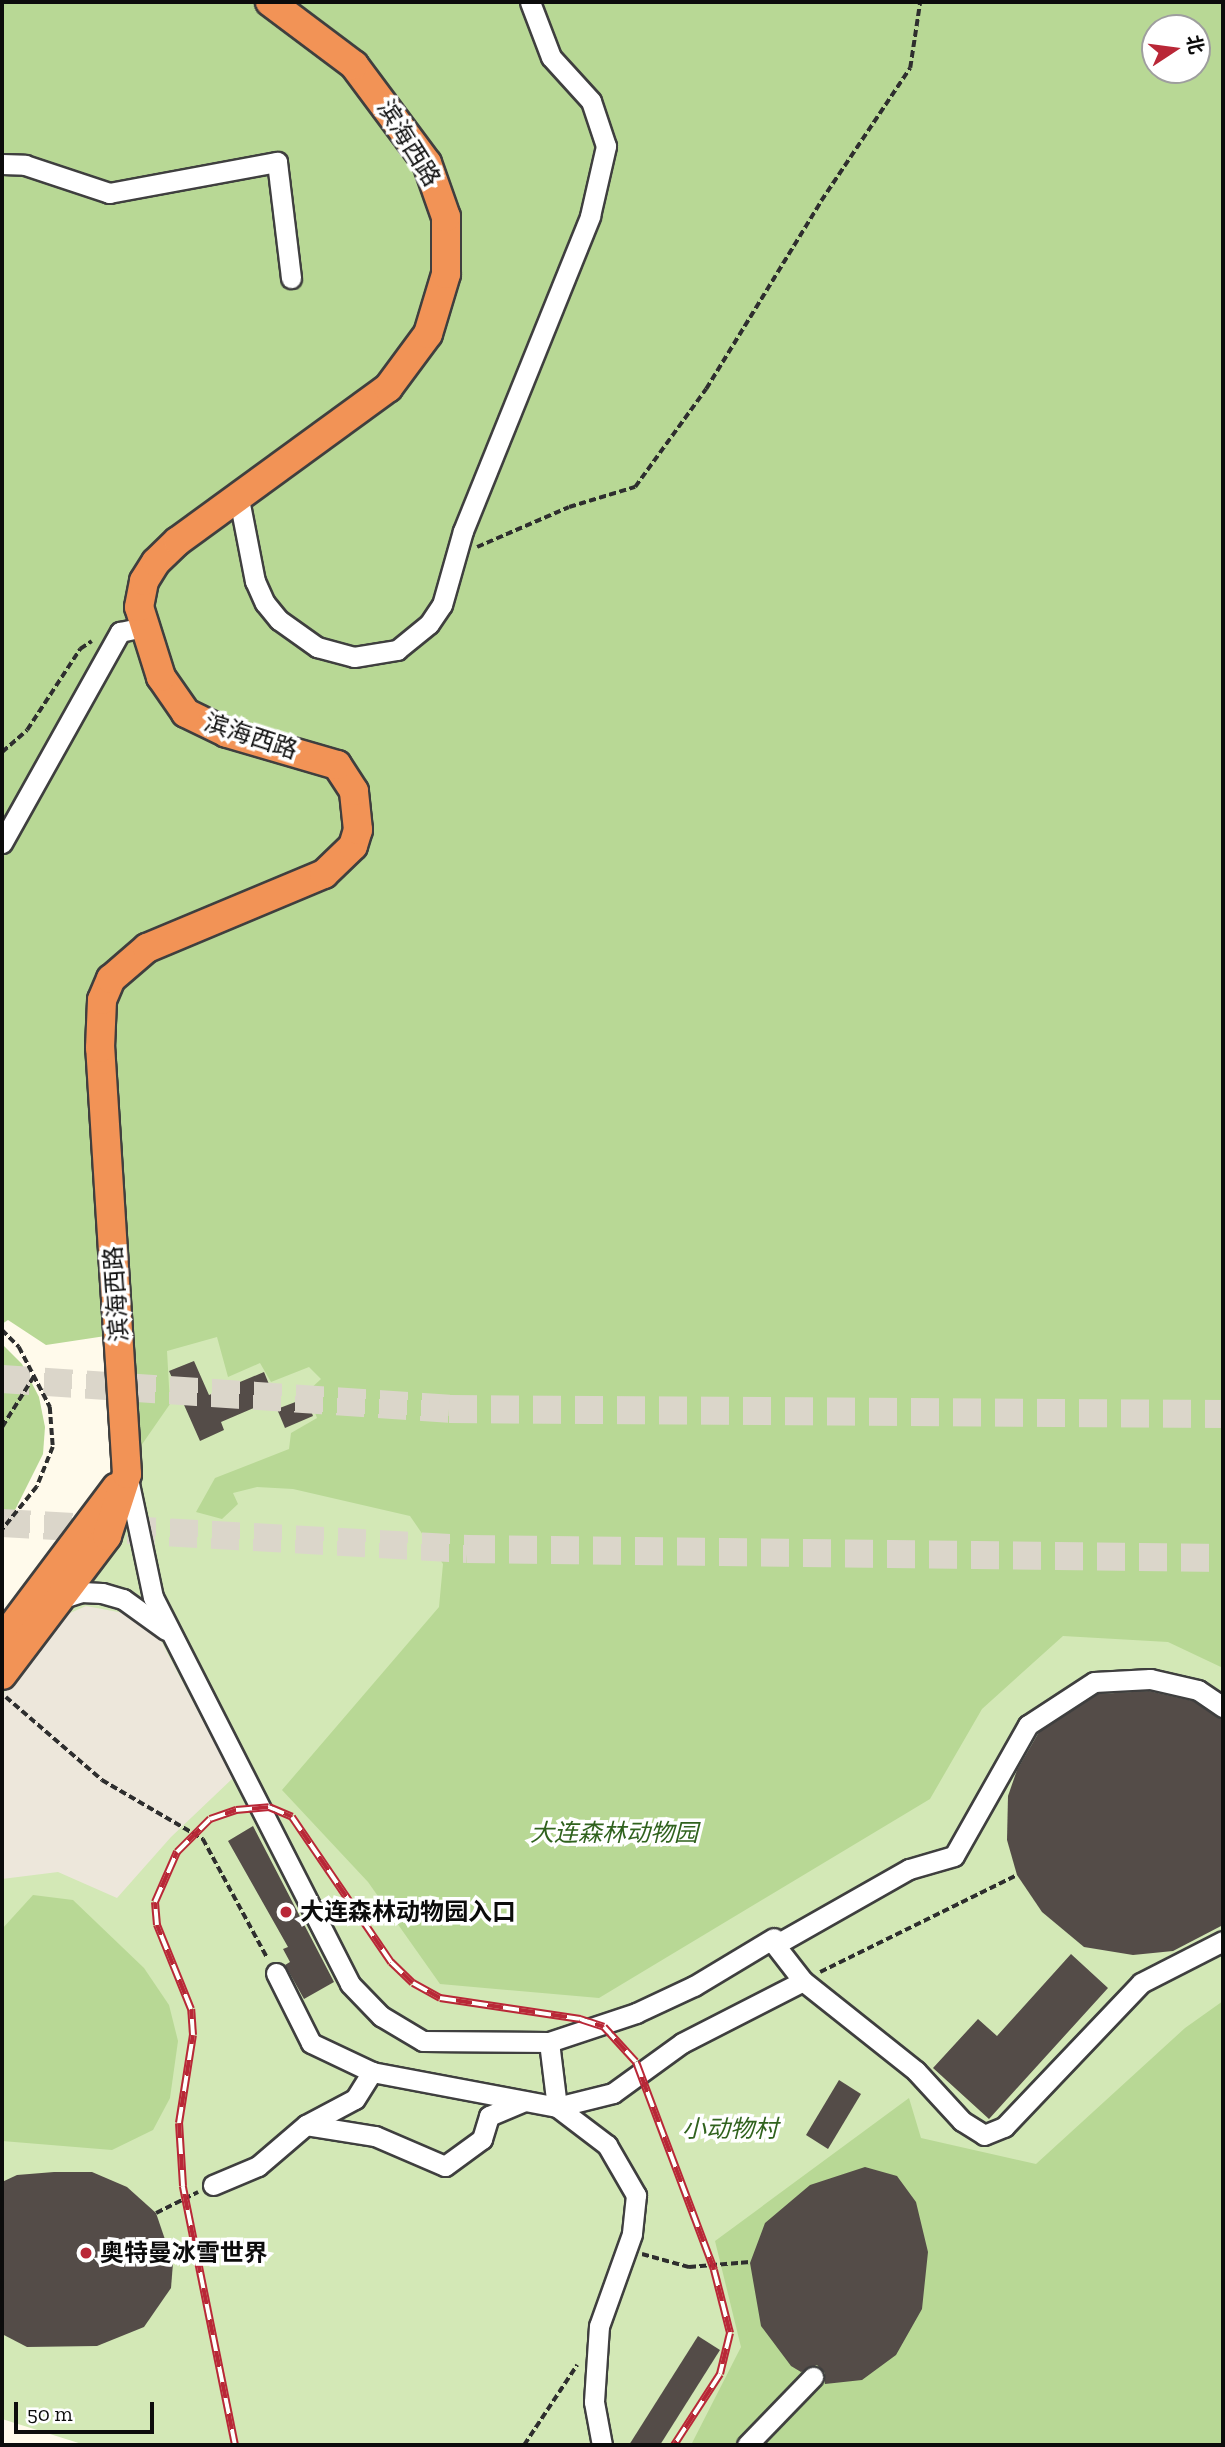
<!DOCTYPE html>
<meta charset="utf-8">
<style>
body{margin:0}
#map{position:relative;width:1225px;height:2447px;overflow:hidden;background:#fffaeb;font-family:"Zilla Slab","Noto Sans SC",serif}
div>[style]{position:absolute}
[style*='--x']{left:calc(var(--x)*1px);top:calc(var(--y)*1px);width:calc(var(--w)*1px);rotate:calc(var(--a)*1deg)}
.green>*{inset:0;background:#d3e8b6}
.forest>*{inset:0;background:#b8d895}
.plaza>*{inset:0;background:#ede7db}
.building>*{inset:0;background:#544c48}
.highway-tunnel>*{height:28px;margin-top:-14px;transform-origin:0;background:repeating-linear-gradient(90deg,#dbd6ca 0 28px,transparent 0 42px)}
.path>*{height:3.5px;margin-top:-1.75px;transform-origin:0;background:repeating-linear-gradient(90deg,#2e2e2e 0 7px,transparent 0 10.5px)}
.roads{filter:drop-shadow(2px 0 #3f3f3f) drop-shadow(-2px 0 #3f3f3f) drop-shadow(0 2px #3f3f3f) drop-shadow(0 -2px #3f3f3f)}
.minor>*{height:19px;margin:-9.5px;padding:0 9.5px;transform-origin:9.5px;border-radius:9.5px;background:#fff}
.highway>*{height:28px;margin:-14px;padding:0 14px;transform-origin:14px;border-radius:14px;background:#f29356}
.rail>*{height:8px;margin-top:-4px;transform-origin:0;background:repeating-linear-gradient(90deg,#fff 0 16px,#b92737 0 32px);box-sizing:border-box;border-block:2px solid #b92737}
.dots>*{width:19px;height:19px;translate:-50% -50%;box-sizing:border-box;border:4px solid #fff;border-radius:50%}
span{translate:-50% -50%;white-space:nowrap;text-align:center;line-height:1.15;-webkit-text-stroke:7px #fff;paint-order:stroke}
.street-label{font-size:24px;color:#0c0c0c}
.park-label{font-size:24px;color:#30621e;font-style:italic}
.poi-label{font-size:24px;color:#0c0c0c;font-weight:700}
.left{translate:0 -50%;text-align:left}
.frame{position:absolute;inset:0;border:4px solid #0c0c0c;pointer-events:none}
.north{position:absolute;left:1141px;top:14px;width:70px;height:70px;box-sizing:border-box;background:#fff;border:2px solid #9e9e9e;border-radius:50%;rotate:77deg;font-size:19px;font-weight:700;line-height:28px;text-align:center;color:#0c0c0c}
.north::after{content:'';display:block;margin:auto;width:24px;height:32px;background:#b92737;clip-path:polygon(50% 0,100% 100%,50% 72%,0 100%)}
.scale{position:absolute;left:14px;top:2402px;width:140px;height:32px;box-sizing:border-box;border:4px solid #0c0c0c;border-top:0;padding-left:9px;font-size:21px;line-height:24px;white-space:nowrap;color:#0c0c0c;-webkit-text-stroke:5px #fff;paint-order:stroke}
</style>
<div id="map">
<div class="green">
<div style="clip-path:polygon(evenodd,1223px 2px,1223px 2445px,85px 2445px,2px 2419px,2px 1663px,161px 1406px,130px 1003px,495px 268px,1223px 2px,1155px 28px,1197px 28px,1197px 70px,1155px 70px,1155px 28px)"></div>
</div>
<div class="forest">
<div style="clip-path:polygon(evenodd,2px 2px,1223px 2px,1223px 1668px,1168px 1642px,1063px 1636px,982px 1709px,930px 1799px,599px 1998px,440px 1984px,368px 1882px,282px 1790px,439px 1607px,443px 1564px,410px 1516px,293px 1489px,257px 1487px,233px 1493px,238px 1504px,222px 1519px,196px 1512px,215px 1478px,289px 1449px,291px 1433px,317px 1418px,307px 1392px,321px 1379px,309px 1367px,271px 1382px,260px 1363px,228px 1377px,217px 1337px,167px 1351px,170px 1404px,136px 1453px,132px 1332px,46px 1345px,8px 1320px,2px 1324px,2px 2px,1155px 28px,1197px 28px,1197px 70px,1155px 70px,1155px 28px)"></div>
<div style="clip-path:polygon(2px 1344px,22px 1364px,39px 1397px,45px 1427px,43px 1454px,2px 1536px)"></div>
<div style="clip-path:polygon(33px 1895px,73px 1900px,144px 1968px,169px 2005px,178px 2041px,170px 2098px,153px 2130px,112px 2150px,2px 2141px,2px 1929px)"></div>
<div style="clip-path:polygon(1223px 2001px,1223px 2445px,691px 2445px,741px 2347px,715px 2241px,909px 2098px,921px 2138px,1036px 2164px,1185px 2028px)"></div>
</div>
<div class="plaza">
<div style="clip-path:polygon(86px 1606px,129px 1614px,159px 1637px,233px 1778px,171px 1837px,117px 1898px,58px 1872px,2px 1879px,2px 1696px,52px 1621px)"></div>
</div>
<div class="building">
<div style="clip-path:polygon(194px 1361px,209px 1395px,264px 1372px,275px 1399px,221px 1422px,224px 1430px,200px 1441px,169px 1371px)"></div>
<div style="clip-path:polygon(306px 1398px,313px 1416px,285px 1428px,277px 1409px)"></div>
<div style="clip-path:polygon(1149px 1691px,1193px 1701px,1223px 1719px,1223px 1925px,1173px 1951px,1133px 1955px,1084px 1947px,1042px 1912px,1017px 1875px,1007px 1840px,1008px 1796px,1017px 1770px,1039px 1732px,1098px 1694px)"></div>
<div style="clip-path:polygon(253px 1826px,334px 1982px,304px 1999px,285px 1965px,290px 1962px,283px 1949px,288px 1947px,228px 1841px)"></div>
<div style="clip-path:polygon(1071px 1954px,1108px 1988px,989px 2119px,933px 2068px,978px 2019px,997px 2036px)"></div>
<div style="clip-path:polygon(839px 2080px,861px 2094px,828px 2149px,806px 2135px)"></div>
<div style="clip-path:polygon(865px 2167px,897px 2176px,916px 2202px,928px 2252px,922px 2309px,896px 2355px,862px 2380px,825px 2384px,825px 2373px,817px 2365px,801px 2372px,791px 2366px,761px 2326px,750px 2263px,765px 2223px,810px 2185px)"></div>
<div style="clip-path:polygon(54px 2172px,92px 2172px,127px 2187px,156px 2213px,173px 2263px,171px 2288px,144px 2327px,97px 2346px,27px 2347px,2px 2334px,2px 2182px,17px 2175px)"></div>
<div style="clip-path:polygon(698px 2336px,720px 2350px,660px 2445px,629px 2445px)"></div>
</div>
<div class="highway-tunnel">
<div style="--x:2;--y:1379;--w:448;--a:3.8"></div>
<div style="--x:449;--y:1409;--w:774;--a:0.37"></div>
<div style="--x:2;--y:1523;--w:466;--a:3.2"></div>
<div style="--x:467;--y:1549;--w:756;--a:0.68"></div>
</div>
<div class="path">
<div style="--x:477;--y:547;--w:100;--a:-23.5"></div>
<div style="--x:569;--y:507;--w:69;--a:-16.9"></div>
<div style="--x:635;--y:487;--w:121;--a:-54.1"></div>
<div style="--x:706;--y:389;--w:220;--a:-58.5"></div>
<div style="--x:821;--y:201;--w:160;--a:-56.2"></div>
<div style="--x:910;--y:68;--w:67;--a:-81.4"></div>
<div style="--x:2;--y:752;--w:33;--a:-41"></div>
<div style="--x:27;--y:730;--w:97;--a:-56.8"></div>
<div style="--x:80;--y:649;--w:14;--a:-34"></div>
<div style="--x:2;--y:1330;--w:24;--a:45"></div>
<div style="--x:19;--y:1347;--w:68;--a:62.7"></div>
<div style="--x:50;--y:1407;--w:40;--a:85.7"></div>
<div style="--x:53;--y:1447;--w:43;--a:111.8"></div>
<div style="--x:37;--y:1487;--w:55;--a:129.1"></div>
<div style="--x:2;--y:1427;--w:60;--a:-57.9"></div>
<div style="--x:6;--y:1697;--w:127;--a:40.8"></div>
<div style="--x:102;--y:1780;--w:117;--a:30.3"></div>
<div style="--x:203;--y:1839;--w:136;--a:61.6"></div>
<div style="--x:820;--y:1972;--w:220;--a:-26.2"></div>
<div style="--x:156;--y:2213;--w:47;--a:-26.6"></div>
<div style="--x:642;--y:2254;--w:49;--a:15.5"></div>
<div style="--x:689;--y:2267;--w:61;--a:-4.7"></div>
<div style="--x:524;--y:2445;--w:96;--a:-56.5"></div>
</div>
<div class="roads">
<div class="minor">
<div style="--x:2;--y:164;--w:23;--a:2"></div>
<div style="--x:25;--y:165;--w:89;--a:18.4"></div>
<div style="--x:109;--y:193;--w:171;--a:-10.5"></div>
<div style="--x:277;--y:162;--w:117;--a:83.1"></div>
<div style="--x:239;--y:499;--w:84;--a:79"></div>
<div style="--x:255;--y:581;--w:24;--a:66"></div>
<div style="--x:265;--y:603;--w:22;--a:51"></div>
<div style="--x:279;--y:620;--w:47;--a:35.4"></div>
<div style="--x:317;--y:647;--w:38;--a:15"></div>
<div style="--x:354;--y:657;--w:44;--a:-9.2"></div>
<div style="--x:397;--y:650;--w:41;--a:-39.1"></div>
<div style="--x:429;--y:624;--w:23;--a:-56"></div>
<div style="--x:442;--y:605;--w:77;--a:-74.2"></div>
<div style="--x:463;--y:531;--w:340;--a:-68"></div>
<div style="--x:590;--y:216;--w:72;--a:-77.1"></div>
<div style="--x:606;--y:146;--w:47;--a:-108.4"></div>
<div style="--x:591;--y:101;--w:59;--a:-132.3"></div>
<div style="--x:551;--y:57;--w:59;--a:-110.9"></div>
<div style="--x:2;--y:843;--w:242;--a:-60.8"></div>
<div style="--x:120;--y:632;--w:24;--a:-12"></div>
<div style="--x:127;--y:1474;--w:126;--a:78.1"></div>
<div style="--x:153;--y:1597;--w:434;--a:63"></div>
<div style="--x:350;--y:1984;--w:45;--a:45.9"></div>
<div style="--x:381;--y:2016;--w:49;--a:30.8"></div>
<div style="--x:423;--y:2041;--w:126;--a:0.5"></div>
<div style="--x:549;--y:2042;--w:65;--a:83"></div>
<div style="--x:557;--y:2107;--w:58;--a:-14"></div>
<div style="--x:613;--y:2093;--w:85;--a:-35.9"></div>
<div style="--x:682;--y:2043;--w:136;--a:-27.1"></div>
<div style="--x:60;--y:1599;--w:22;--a:-18"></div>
<div style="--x:81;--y:1592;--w:21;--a:3"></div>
<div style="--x:102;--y:1593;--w:22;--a:16"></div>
<div style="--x:123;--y:1599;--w:53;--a:35.8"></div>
<div style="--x:1223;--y:1707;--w:30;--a:-146"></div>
<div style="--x:1198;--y:1690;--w:49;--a:-167.1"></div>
<div style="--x:1150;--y:1679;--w:56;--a:176.9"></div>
<div style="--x:1094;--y:1682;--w:79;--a:146.9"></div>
<div style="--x:1028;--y:1725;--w:150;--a:119.5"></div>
<div style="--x:954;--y:1856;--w:47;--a:163.9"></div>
<div style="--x:909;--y:1869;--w:154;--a:150.4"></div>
<div style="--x:775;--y:1945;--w:46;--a:52.1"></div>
<div style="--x:803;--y:1981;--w:144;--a:38.5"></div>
<div style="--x:916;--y:2071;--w:68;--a:47.4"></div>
<div style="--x:962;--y:2121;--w:26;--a:32"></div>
<div style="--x:984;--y:2135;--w:22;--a:-22"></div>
<div style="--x:1004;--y:2127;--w:199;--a:-46.4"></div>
<div style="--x:1141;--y:1983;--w:92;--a:-27.1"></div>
<div style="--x:276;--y:1973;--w:78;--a:63.4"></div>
<div style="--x:311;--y:2043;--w:68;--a:25.4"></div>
<div style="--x:372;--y:2072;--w:188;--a:10.7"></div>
<div style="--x:557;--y:2107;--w:63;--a:37.2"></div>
<div style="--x:607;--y:2145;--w:58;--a:59.9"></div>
<div style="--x:636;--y:2195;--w:39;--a:96"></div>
<div style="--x:632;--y:2234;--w:98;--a:109.7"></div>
<div style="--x:599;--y:2326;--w:76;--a:93.8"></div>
<div style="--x:594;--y:2402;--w:44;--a:79.5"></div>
<div style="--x:549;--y:2042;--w:92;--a:-18.4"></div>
<div style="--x:636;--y:2013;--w:64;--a:-25"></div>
<div style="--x:694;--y:1986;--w:93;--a:-31"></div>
<div style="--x:306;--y:2125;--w:70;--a:9.1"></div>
<div style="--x:375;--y:2136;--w:76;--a:23.2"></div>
<div style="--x:445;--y:2166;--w:46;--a:-36.1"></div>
<div style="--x:482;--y:2139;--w:24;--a:-73"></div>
<div style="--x:489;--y:2116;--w:38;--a:-23"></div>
<div style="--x:213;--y:2185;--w:49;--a:-22.9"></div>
<div style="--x:258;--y:2166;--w:63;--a:-40.5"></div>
<div style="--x:306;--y:2125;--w:55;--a:-28"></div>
<div style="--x:355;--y:2099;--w:32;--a:-58"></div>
<div style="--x:747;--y:2445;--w:95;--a:-45.9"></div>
</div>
<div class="highway">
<div style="--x:2;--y:1640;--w:191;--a:-53.1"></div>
<div style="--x:2;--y:1675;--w:174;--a:-52.9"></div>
<div style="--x:107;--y:1536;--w:65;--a:-72.1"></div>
<div style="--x:127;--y:1474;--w:427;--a:-93.6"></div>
<div style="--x:100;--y:1048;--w:48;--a:-87.6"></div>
<div style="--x:102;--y:1000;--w:23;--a:-67"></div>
<div style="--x:111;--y:979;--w:48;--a:-40.7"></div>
<div style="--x:147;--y:948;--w:192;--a:-22.7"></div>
<div style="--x:324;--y:874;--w:40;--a:-44"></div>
<div style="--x:353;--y:846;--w:17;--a:-73"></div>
<div style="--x:358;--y:830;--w:39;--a:-96"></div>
<div style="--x:354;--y:791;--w:31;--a:-123"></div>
<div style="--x:337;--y:765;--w:115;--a:-163.8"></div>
<div style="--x:227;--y:733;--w:46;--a:-154"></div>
<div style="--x:186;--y:713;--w:44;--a:-124.8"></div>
<div style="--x:161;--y:677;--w:73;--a:-107.4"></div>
<div style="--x:139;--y:607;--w:26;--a:-79"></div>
<div style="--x:144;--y:581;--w:22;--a:-58"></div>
<div style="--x:156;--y:562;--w:30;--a:-44"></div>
<div style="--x:178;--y:541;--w:260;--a:-36.1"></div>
<div style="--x:388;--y:388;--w:67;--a:-53.5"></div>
<div style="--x:428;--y:334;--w:63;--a:-73.3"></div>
<div style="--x:446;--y:274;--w:57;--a:-90"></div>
<div style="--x:446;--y:217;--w:57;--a:-109.4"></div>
<div style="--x:427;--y:163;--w:122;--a:-126.7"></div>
<div style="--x:354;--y:65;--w:105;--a:-143.1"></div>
</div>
</div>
<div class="rail">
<div style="--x:235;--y:2445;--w:264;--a:-101.4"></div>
<div style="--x:183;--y:2186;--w:63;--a:-93.6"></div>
<div style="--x:179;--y:2123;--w:89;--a:-81"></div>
<div style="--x:193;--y:2035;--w:26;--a:-94"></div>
<div style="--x:191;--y:2009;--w:91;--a:-112"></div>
<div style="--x:157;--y:1925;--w:23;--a:-95"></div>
<div style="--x:155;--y:1902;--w:55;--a:-66.3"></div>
<div style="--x:177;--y:1852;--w:47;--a:-45"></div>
<div style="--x:210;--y:1819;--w:28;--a:-19"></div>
<div style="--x:236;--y:1810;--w:33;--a:-5"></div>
<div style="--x:269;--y:1807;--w:25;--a:23"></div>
<div style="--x:292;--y:1817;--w:176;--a:55.7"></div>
<div style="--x:391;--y:1962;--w:30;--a:44"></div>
<div style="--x:413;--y:1983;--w:31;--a:29"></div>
<div style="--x:440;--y:1998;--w:142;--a:8.5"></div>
<div style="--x:580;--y:2019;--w:25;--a:18"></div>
<div style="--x:604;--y:2027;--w:47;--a:47.6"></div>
<div style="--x:636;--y:2062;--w:222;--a:69.4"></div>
<div style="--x:714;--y:2270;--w:65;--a:75.7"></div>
<div style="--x:730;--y:2333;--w:42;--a:103.7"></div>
<div style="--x:720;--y:2374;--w:85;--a:122.9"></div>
</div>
<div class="dots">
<div style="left:286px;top:1912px;background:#b92737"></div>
<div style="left:86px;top:2253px;background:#b92737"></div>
</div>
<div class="street-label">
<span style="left:409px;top:143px;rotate:58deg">滨海西路</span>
<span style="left:251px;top:736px;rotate:18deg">滨海西路</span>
<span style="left:116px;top:1294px;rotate:-94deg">滨海西路</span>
</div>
<div class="park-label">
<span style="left:614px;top:1833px">大连森林动物园</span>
<span style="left:730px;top:2129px">小动物村</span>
</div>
<div class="poi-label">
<span class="left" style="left:300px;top:1912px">大连森林动物园入口</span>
<span class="left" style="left:100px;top:2253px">奥特曼冰雪世界</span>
</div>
<div class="frame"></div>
<div class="north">北</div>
<div class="scale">50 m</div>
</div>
